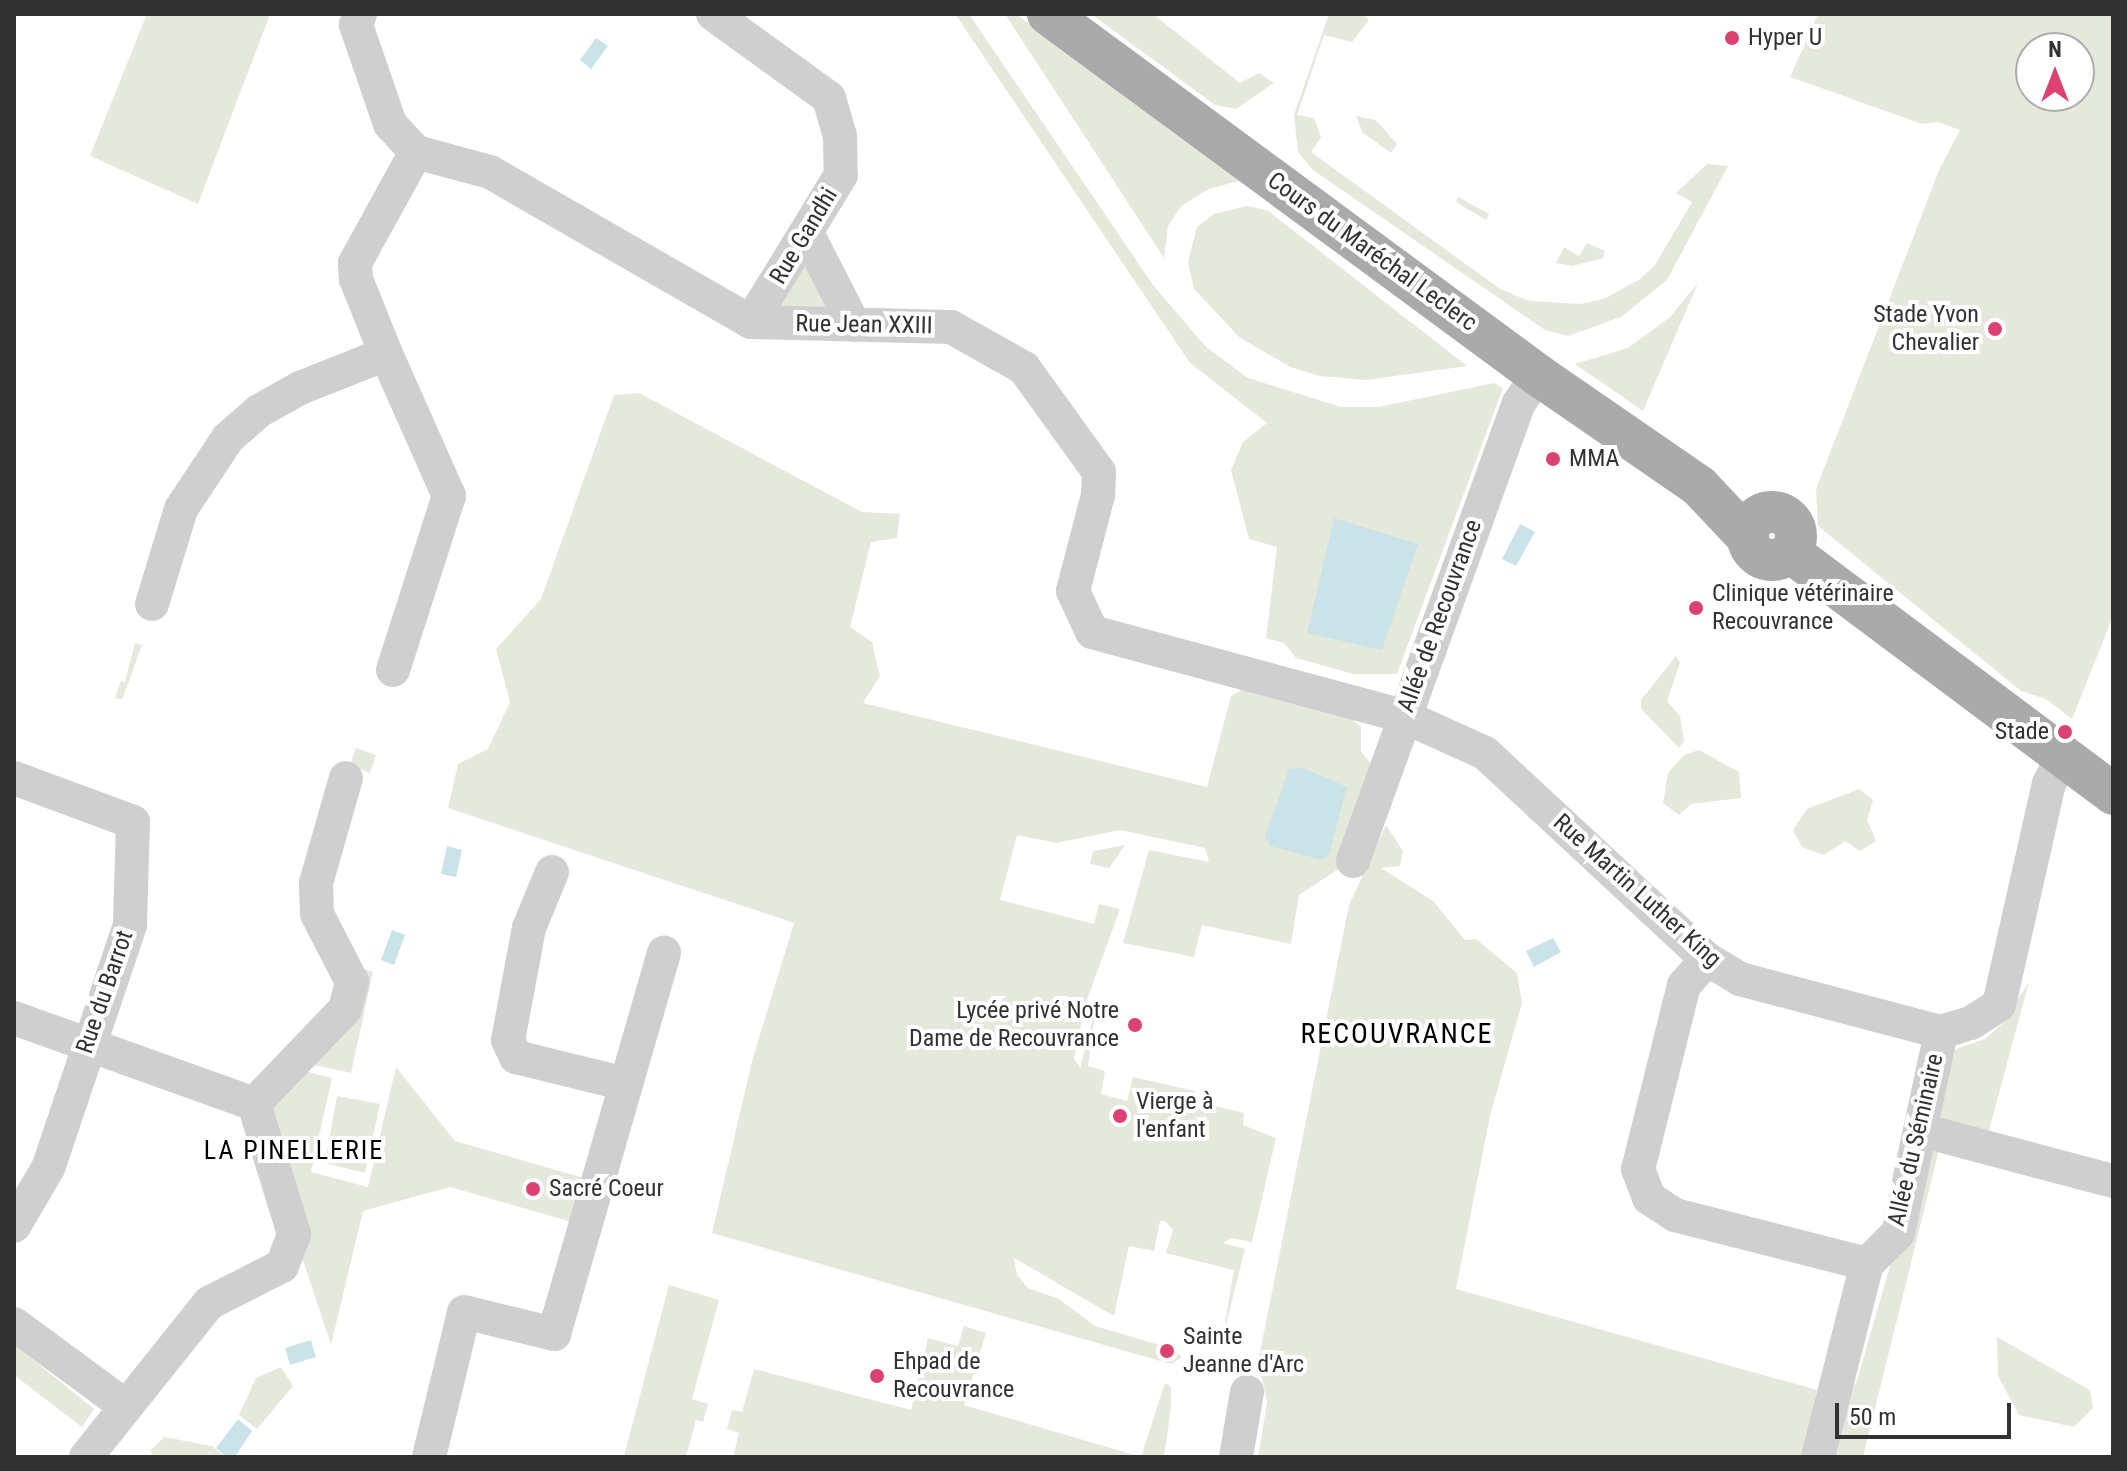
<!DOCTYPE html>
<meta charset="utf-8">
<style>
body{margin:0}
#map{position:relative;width:2127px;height:1471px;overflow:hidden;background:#fff;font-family:"Roboto Condensed",sans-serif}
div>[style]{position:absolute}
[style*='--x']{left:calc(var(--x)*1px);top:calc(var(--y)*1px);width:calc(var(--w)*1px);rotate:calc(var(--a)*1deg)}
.green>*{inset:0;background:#e5e9dc}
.water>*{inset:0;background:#cae3e8}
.minor>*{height:34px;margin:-17px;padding:0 17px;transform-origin:17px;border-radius:17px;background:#cfcfcf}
.major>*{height:42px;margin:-21px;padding:0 21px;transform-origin:21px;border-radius:21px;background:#aaa}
.major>.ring{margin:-21px;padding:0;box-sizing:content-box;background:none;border:42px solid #aaa;border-radius:50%}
.dots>*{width:22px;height:22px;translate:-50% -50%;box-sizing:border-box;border:4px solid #fff;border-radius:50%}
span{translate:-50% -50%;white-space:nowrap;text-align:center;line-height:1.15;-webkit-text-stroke:8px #fff;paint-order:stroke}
.poi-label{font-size:24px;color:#323232}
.left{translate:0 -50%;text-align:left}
.right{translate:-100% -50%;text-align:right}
.street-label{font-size:24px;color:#323232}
.neighbourhood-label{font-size:26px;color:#000;letter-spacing:2px}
.quarter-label{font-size:28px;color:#000;letter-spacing:2px}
.frame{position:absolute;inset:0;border:16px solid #323232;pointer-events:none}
.north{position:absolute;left:2015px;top:32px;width:80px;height:80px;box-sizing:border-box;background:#fff;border:2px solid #adadad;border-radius:50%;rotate:0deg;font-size:22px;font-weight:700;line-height:32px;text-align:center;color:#323232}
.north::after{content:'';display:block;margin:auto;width:28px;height:36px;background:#db426f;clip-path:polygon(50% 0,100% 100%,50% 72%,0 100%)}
.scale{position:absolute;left:1835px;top:1403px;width:176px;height:36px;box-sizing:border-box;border:4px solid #323232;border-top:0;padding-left:10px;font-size:24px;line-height:28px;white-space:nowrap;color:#323232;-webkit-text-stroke:6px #fff;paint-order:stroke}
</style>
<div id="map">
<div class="green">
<div style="clip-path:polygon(147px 14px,270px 14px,198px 204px,90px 156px)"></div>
<div style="clip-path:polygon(955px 14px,969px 14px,1153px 285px,1206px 347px,1248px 378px,1341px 407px,1378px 407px,1494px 383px,1503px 388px,1397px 674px,1353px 674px,1296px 658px,1284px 643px,1266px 638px,1277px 547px,1249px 539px,1231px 470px,1243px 442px,1267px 423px,1190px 363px)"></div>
<div style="clip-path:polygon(1005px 14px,1016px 14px,1242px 180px,1209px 189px,1181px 206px,1168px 226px,1164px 258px)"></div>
<div style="clip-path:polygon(1091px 14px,1153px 14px,1240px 83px,1259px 73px,1274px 83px,1236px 109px,1215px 105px)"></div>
<div style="clip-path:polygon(1329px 14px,1362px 14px,1369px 20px,1352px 42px,1324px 35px,1297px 115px,1314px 118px,1321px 137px,1311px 152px,1500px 289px,1530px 301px,1581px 304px,1606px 298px,1640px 279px,1655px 265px,1692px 202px,1676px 193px,1707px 164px,1728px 166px,1667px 280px,1621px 317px,1568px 336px,1545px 330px,1313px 170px,1298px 152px,1294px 115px)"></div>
<div style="clip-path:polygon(evenodd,1818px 14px,2113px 14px,2113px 616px,2072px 719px,2046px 699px,2021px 691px,1818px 526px,1816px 489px,1940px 168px,1960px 130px,1938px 122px,1922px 124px,1790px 77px,1818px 14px,2031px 48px,2079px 48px,2079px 96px,2031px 96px,2031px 48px)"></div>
<div style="clip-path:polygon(1356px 116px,1376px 120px,1397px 144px,1391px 153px,1363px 133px)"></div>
<div style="clip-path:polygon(1458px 197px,1489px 214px,1486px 220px,1456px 202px)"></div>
<div style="clip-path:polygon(1246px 206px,1267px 210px,1467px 366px,1366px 380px,1320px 376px,1290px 367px,1239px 337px,1194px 289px,1188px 262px,1197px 227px,1214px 214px)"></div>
<div style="clip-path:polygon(1587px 243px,1605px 251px,1603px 258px,1572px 266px,1556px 263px,1564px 247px,1579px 256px)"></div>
<div style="clip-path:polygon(810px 263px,837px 312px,772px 311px,803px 264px)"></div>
<div style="clip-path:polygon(1698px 283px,1643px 411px,1575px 364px,1628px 348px,1670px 317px)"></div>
<div style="clip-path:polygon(639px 393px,862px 512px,900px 514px,897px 538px,871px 542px,850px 627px,872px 642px,880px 676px,863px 703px,1207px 787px,1231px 696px,1250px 685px,1345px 712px,1361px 727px,1361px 752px,1378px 772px,1340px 868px,1299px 895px,1291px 944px,1202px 925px,1194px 957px,1123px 943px,1149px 850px,1209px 862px,1205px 848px,1120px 830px,1057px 843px,1017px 835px,1000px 900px,1094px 924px,1099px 904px,1120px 909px,1085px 1005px,1074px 1058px,1080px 1068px,1096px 1006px,1088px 1066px,1105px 1071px,1101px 1094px,1127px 1101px,1133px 1077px,1195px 1091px,1194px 1101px,1244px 1113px,1243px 1125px,1276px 1138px,1252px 1242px,1231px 1238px,1223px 1243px,1245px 1249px,1222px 1340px,1234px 1270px,1166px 1253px,1173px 1230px,1165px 1221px,1160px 1221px,1154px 1251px,1129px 1246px,1114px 1316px,1014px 1258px,1017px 1275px,1028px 1288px,1059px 1299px,1095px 1326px,1173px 1349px,1182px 1357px,1171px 1364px,712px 1233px,752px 1061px,794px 923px,448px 808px,458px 764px,488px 749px,510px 702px,496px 649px,541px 599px,614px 395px)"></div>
<div style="clip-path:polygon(135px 643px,142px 645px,122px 700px,115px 698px,121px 681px,125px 682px)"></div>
<div style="clip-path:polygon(1676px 656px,1680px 663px,1667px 701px,1680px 716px,1684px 741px,1679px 748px,1641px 709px,1641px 700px)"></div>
<div style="clip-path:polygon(356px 748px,376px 755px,370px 773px,350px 765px)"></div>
<div style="clip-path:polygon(1699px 750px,1739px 772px,1741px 798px,1691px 804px,1679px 815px,1663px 803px,1668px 773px,1684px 755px)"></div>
<div style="clip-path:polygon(1859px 789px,1873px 800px,1867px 820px,1876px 841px,1860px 851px,1845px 841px,1824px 855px,1802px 847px,1793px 830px,1807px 809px)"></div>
<div style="clip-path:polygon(1386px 825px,1403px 851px,1400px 866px,1381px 868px,1433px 901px,1465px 940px,1476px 939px,1517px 973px,1522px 1003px,1490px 1116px,1456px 1289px,1817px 1390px,1803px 1457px,1258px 1457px,1267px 1402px,1258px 1362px,1349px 905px)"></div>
<div style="clip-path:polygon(1125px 845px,1109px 868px,1090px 864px,1093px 851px)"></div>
<div style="clip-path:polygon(362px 969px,373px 972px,351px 1073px,306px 1063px)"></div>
<div style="clip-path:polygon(2029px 982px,1988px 1134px,1940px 1122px,1934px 1110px,1950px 1051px,1985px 1039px,2003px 1023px)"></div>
<div style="clip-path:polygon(396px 1067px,455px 1141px,598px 1182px,586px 1226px,450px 1187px,363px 1211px,331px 1345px,303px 1260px,304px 1242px,270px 1117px,277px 1095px,300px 1070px,332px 1078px,311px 1172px,368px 1187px)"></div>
<div style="clip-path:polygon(337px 1096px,380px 1104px,365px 1173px,325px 1163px)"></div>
<div style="clip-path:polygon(1940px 1146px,1863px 1457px,1827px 1457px,1841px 1394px,1856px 1384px,1923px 1151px)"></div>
<div style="clip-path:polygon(669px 1285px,719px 1300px,692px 1399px,708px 1404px,703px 1422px,696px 1420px,686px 1457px,628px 1457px,624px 1456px)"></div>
<div style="clip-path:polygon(964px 1326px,986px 1333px,964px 1405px,1141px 1457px,1165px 1383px,1171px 1387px,1171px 1408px,1164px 1457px,733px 1457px,739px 1433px,727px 1429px,732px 1410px,742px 1412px,754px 1369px,911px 1410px,928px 1338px,958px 1346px)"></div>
<div style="clip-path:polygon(1997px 1337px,2090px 1390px,2093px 1408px,2074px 1427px,2019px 1415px,1998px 1376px)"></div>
<div style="clip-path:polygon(14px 1344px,94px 1409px,82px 1427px,14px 1375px)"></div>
<div style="clip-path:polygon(281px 1367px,293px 1386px,257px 1429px,239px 1415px,256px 1378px)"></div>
<div style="clip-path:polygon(164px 1437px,212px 1446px,225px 1457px,154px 1457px,150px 1451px)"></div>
</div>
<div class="water">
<div style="clip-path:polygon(596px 38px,608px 46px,591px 69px,580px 60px)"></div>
<div style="clip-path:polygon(1334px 518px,1418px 544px,1382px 650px,1307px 633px)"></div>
<div style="clip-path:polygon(1520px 524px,1535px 532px,1516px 566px,1502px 559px)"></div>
<div style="clip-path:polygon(1303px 768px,1347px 787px,1329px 854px,1322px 860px,1270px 846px,1265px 836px,1289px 769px)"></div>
<div style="clip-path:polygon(447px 846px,462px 850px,456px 877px,441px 874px)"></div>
<div style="clip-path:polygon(392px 930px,405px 935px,394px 965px,381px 960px)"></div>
<div style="clip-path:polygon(1553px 938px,1561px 952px,1534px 967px,1526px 951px)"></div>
<div style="clip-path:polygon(311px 1340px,316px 1357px,290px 1365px,285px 1348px)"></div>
<div style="clip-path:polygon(238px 1419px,252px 1431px,235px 1457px,226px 1457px,216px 1448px)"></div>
</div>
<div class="minor">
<div style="--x:360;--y:14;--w:12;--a:110"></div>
<div style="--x:356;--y:25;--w:105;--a:71"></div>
<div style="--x:390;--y:124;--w:38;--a:47"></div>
<div style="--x:416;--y:152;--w:77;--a:15.1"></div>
<div style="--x:490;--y:172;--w:301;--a:29.9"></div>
<div style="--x:751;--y:322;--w:200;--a:1.4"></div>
<div style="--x:951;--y:327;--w:84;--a:29.3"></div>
<div style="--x:1024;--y:368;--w:128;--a:54.2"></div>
<div style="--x:1099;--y:472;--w:23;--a:92"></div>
<div style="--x:1098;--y:495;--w:99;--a:104.6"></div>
<div style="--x:1073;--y:591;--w:45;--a:65.1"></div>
<div style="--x:1092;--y:632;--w:322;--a:15.1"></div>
<div style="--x:1403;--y:716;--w:90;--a:24.3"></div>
<div style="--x:1485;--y:753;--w:303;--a:42.9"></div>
<div style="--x:1707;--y:959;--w:39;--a:31"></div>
<div style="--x:1740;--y:979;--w:208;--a:14.8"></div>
<div style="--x:713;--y:14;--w:143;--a:35.9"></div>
<div style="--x:829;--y:98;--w:40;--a:74"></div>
<div style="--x:840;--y:136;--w:39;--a:89"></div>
<div style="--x:841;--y:175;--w:172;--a:121.5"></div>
<div style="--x:808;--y:235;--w:101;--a:62.9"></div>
<div style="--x:152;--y:604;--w:99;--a:-73"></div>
<div style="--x:181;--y:509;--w:85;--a:-56.5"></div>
<div style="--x:228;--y:438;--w:41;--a:-41.1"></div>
<div style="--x:259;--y:411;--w:47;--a:-29.3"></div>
<div style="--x:300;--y:388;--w:92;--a:-21.6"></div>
<div style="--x:393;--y:670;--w:183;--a:-72.2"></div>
<div style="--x:449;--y:496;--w:155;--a:-113.9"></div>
<div style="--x:386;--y:354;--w:81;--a:-111.8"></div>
<div style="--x:356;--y:279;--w:16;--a:-94"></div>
<div style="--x:355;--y:263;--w:127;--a:-61.2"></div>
<div style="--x:14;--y:778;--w:127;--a:20.3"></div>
<div style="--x:133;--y:822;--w:103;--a:91.7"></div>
<div style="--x:130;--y:925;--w:256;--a:108.6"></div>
<div style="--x:48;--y:1168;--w:67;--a:120.4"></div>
<div style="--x:1353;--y:861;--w:487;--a:-70.1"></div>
<div style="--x:1519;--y:403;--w:34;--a:-56"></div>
<div style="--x:552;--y:872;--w:61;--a:112.3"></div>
<div style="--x:529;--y:928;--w:114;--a:100.6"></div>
<div style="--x:508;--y:1040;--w:19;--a:65"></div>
<div style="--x:516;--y:1057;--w:113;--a:13.8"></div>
<div style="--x:1707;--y:959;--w:35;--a:131"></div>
<div style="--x:1684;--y:985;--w:190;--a:104"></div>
<div style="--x:1638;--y:1169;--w:31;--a:69"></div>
<div style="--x:1649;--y:1198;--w:31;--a:33"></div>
<div style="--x:1675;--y:1215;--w:198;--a:14.3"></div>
<div style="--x:14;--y:1018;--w:255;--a:19.7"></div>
<div style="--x:254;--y:1104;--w:132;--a:-46.2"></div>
<div style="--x:345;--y:1009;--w:28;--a:-75"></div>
<div style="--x:352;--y:982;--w:76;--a:-117.2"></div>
<div style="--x:317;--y:914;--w:31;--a:-92"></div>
<div style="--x:316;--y:883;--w:109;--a:-74.1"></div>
<div style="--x:1921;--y:1130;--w:199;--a:14.9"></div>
<div style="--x:14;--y:1324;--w:137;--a:36.4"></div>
<div style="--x:86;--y:1457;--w:197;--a:-51.4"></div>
<div style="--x:209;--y:1303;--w:82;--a:-26.9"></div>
<div style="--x:282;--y:1266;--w:34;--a:-69"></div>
<div style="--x:294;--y:1234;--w:136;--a:-107.1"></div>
<div style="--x:429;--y:1457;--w:149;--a:-76.4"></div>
<div style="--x:464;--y:1312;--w:93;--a:13.7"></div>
<div style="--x:554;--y:1334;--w:397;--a:-73.9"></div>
<div style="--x:1236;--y:1457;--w:66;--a:-80.4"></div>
<div style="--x:1818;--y:1457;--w:199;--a:-75.8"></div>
<div style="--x:1867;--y:1264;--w:44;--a:-45"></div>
<div style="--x:1898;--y:1233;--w:206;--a:-77.9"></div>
<div style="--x:1941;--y:1032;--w:31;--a:-17"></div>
<div style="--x:1971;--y:1023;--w:33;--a:-33"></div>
<div style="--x:1999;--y:1005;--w:227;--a:-77.3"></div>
<div style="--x:2049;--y:784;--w:30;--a:-64"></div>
</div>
<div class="major">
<div style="--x:1048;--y:14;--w:609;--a:36.38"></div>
<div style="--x:1538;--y:375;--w:196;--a:34.6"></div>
<div style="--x:1699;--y:486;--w:70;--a:46.7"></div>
<div class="ring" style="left:1748px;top:512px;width:6px;height:6px"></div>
<div style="--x:1790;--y:552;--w:404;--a:36.8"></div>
</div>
<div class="dots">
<div style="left:1732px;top:38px;background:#db426f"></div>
<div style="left:1995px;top:329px;background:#db426f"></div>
<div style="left:1553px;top:459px;background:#db426f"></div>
<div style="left:1696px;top:608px;background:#db426f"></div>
<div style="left:2065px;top:732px;background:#db426f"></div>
<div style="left:1135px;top:1025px;background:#db426f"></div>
<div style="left:1120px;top:1116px;background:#db426f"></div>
<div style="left:533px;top:1189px;background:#db426f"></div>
<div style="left:1167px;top:1351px;background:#db426f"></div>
<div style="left:877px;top:1376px;background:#db426f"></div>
</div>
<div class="poi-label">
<span class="left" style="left:1748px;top:38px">Hyper U</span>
<span class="right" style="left:1979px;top:329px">Stade Yvon<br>Chevalier</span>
<span class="left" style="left:1569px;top:459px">MMA</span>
<span class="left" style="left:1712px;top:608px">Clinique vétérinaire<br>Recouvrance</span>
<span class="right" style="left:2049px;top:732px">Stade</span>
<span class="right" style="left:1119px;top:1025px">Lycée privé Notre<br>Dame de Recouvrance</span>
<span class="left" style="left:1136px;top:1116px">Vierge à<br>l'enfant</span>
<span class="left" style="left:549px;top:1189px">Sacré Coeur</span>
<span class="left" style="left:1183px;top:1351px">Sainte<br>Jeanne d'Arc</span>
<span class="left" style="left:893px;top:1376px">Ehpad de<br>Recouvrance</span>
</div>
<div class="street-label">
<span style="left:804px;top:236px;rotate:-59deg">Rue Gandhi</span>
<span style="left:1372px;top:252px;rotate:36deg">Cours du Maréchal Leclerc</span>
<span style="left:864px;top:325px;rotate:1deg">Rue Jean XXIII</span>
<span style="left:1440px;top:616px;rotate:-70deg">Allée de Recouvrance</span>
<span style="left:1637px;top:891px;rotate:42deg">Rue Martin Luther King</span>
<span style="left:105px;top:992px;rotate:-71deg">Rue du Barrot</span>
<span style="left:1916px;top:1140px;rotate:-77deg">Allée du Séminaire</span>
</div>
<div class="neighbourhood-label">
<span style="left:294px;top:1151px">LA PINELLERIE</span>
</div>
<div class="quarter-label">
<span style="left:1397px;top:1034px">RECOUVRANCE</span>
</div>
<div class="frame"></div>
<div class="north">N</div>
<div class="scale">50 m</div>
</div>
